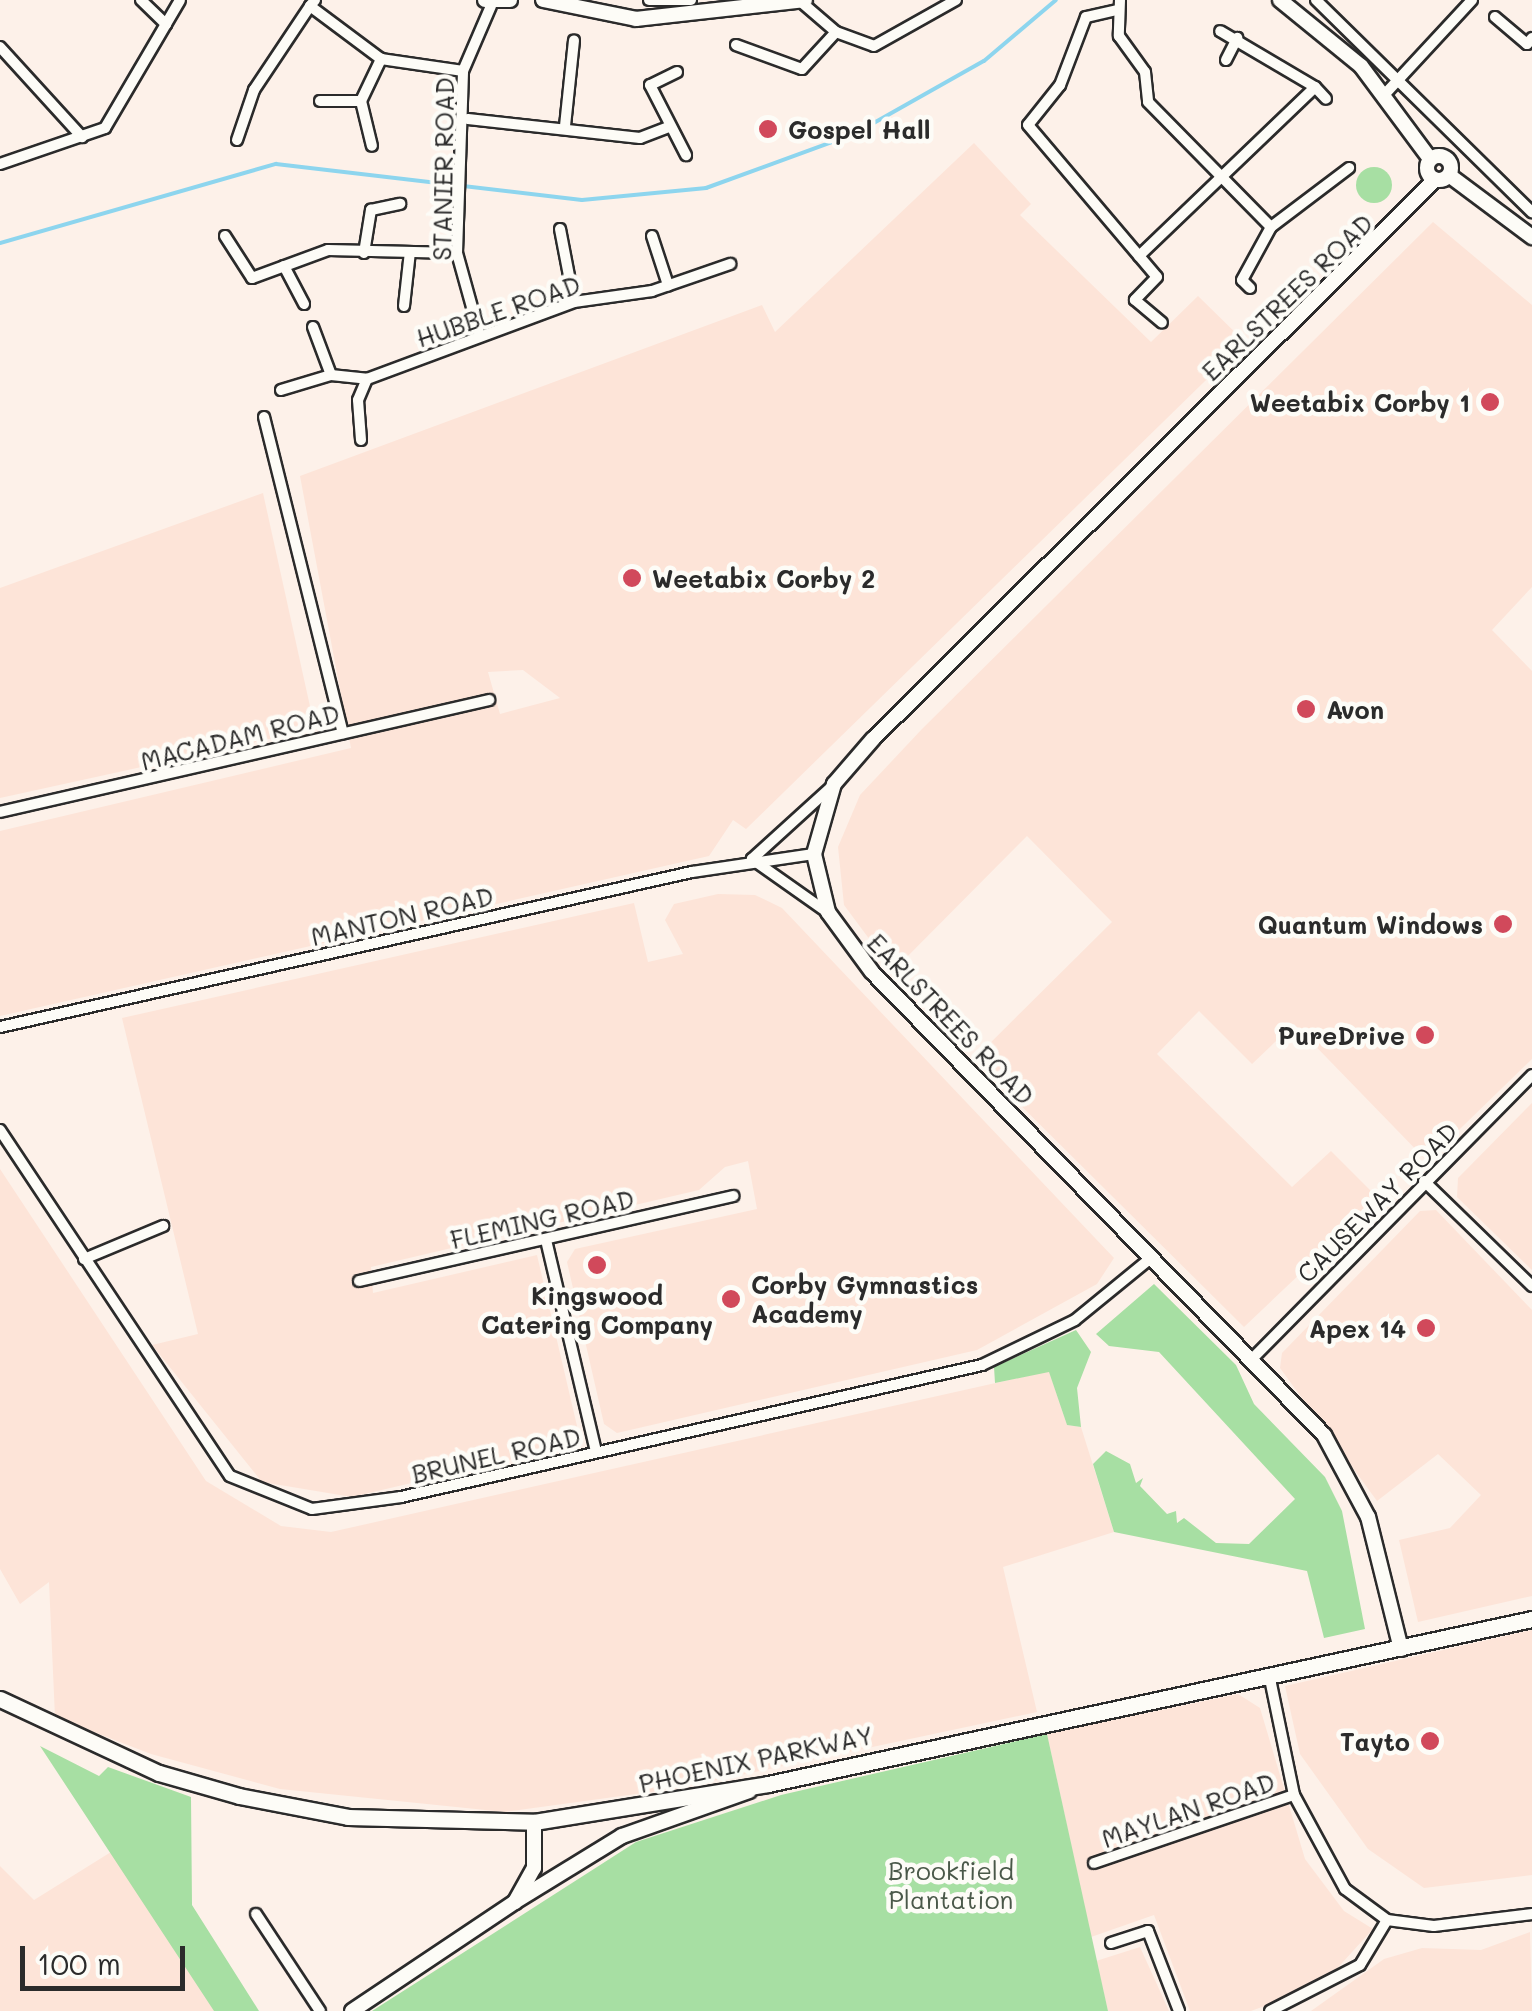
<!DOCTYPE html>
<style>
body{margin:0}
#map{position:relative;width:1532px;height:2011px;overflow:hidden;background:#fdf1e9;font-family:Mali,sans-serif}
div>[style]{position:absolute}
[style*='--x']{left:calc(var(--x)*1px);top:calc(var(--y)*1px);width:calc(var(--w)*1px);rotate:calc(var(--a)*1deg)}
.built>*{inset:0;background:#fde4d8}
.green>*{inset:0;background:#a7dfa3}
.round{border-radius:50%}
.stream>*{height:4px;margin:-2px;padding:0 2px;transform-origin:2px;border-radius:2px;background:#8dd5ee}
.roads{filter:drop-shadow(2px 0 #2b2b2b) drop-shadow(-2px 0 #2b2b2b) drop-shadow(0 2px #2b2b2b) drop-shadow(0 -2px #2b2b2b)}
.street>*{height:10px;margin:-5px;padding:0 5px;transform-origin:5px;border-radius:5px;background:#fdfcf7}
.secondary>*{height:14px;margin:-7px;padding:0 7px;transform-origin:7px;border-radius:7px;background:#fdfcf7}
.secondary>.ring{margin:-7px;padding:0;box-sizing:content-box;background:none;border:14px solid #fdfcf7;border-radius:50%}
.primary>*{height:15px;margin:-7.5px;padding:0 7.5px;transform-origin:7.5px;border-radius:7.5px;background:#fdfcf7}
.dots>*{width:28px;height:28px;translate:-50% -50%;box-sizing:border-box;border:5px solid #fdfcf7;border-radius:50%}
span{translate:-50% -50%;white-space:nowrap;text-align:center;line-height:1.15;-webkit-text-stroke:9px #fdfcf7;paint-order:stroke}
.poi-label{font-size:25px;color:#2b2b2b;font-weight:700}
.left{translate:0 -50%;text-align:left}
.right{translate:-100% -50%;text-align:right}
.street-label{font-size:25px;color:#2b2b2b}
.park-label{font-size:25px;color:#4a5849}
.scale{position:absolute;left:20px;top:1946px;width:165px;height:45px;box-sizing:border-box;border:5px solid #2b2b2b;border-top:0;padding-left:12px;font-size:30px;line-height:35px;white-space:nowrap;color:#2b2b2b;-webkit-text-stroke:8px #fdfcf7;paint-order:stroke}
</style>
<div id="map">
<div class="built">
<div style="clip-path:polygon(evenodd,974px 143px,1031px 204px,1020px 215px,1151px 342px,1198px 296px,1245px 342px,746px 829px,733px 820px,709px 856px,0 1016px,0 831px,351px 748px,300px 476px,762px 305px,775px 332px,974px 143px,523px 670px,560px 698px,500px 714px,488px 672px,523px 670px)"></div>
<div style="clip-path:polygon(1433px 222px,1532px 305px,1532px 587px,1492px 630px,1532px 671px,1532px 1059px,1427px 1161px,1294px 1024px,1252px 1064px,1199px 1011px,1157px 1054px,1292px 1187px,1331px 1151px,1379px 1199px,1244px 1327px,974px 1059px,1112px 922px,1027px 836px,893px 971px,844px 905px,838px 847px,860px 795px,922px 729px)"></div>
<div style="clip-path:polygon(263px 493px,315px 729px,0 798px,0 588px)"></div>
<div style="clip-path:polygon(718px 894px,755px 895px,782px 908px,1114px 1258px,1097px 1284px,977px 1350px,617px 1433px,604px 1424px,567px 1262px,575px 1249px,757px 1209px,748px 1161px,725px 1167px,699px 1190px,371px 1267px,373px 1293px,537px 1255px,581px 1443px,352px 1497px,262px 1482px,152px 1345px,198px 1334px,122px 1018px,634px 903px,648px 962px,683px 954px,665px 920px,674px 904px)"></div>
<div style="clip-path:polygon(1532px 1103px,1532px 1270px,1457px 1197px,1458px 1178px)"></div>
<div style="clip-path:polygon(0 1169px,206px 1481px,281px 1526px,331px 1532px,1049px 1371px,1067px 1425px,1081px 1427px,1114px 1532px,1003px 1567px,1037px 1712px,680px 1788px,505px 1812px,280px 1789px,151px 1754px,55px 1717px,49px 1582px,20px 1604px,0 1569px)"></div>
<div style="clip-path:polygon(1436px 1210px,1532px 1310px,1532px 1596px,1418px 1622px,1399px 1540px,1450px 1528px,1481px 1495px,1438px 1454px,1377px 1501px,1280px 1368px,1282px 1353px,1420px 1211px)"></div>
<div style="clip-path:polygon(1532px 1630px,1532px 1875px,1424px 1888px,1368px 1849px,1300px 1754px,1285px 1686px)"></div>
<div style="clip-path:polygon(1238px 1694px,1260px 1708px,1305px 1859px,1344px 1911px,1373px 1929px,1322px 1985px,1251px 2011px,1190px 2011px,1154px 1915px,1091px 1937px,1047px 1734px)"></div>
<div style="clip-path:polygon(111px 1852px,216px 2011px,0 2011px,0 1866px,34px 1900px)"></div>
<div style="clip-path:polygon(1530px 1932px,1532px 2011px,1311px 2011px,1384px 1959px,1422px 1948px,1481px 1950px)"></div>
<div style="clip-path:polygon(1140px 1947px,1169px 2011px,1108px 2011px,1096px 1961px)"></div>
</div>
<div class="green">
<div class="round" style="left:1356px;top:167px;width:36px;height:36px"></div>
<div style="clip-path:polygon(1154px 1284px,1236px 1365px,1254px 1404px,1325px 1477px,1342px 1511px,1365px 1629px,1324px 1638px,1307px 1571px,1114px 1532px,1093px 1464px,1106px 1451px,1130px 1464px,1136px 1483px,1143px 1478px,1140px 1486px,1167px 1514px,1176px 1511px,1177px 1523px,1184px 1518px,1216px 1543px,1249px 1544px,1295px 1499px,1159px 1352px,1109px 1346px,1096px 1334px)"></div>
<div style="clip-path:polygon(1076px 1330px,1091px 1352px,1077px 1388px,1081px 1427px,1067px 1425px,1049px 1372px,995px 1383px,994px 1367px)"></div>
<div style="clip-path:polygon(1047px 1734px,1108px 2011px,372px 2011px,636px 1842px,781px 1795px)"></div>
<div style="clip-path:polygon(40px 1746px,99px 1776px,108px 1767px,191px 1797px,192px 1905px,259px 2011px,214px 2011px)"></div>
</div>
<div class="stream">
<div style="--x:0;--y:243;--w:287;--a:-16"></div>
<div style="--x:276;--y:164;--w:308;--a:6.7"></div>
<div style="--x:582;--y:200;--w:125;--a:-5.5"></div>
<div style="--x:706;--y:188;--w:160;--a:-20.1"></div>
<div style="--x:856;--y:133;--w:147;--a:-29.4"></div>
<div style="--x:984;--y:61;--w:94;--a:-40.3"></div>
</div>
<div class="roads">
<div class="street">
<div style="--x:141;--y:0;--w:35;--a:44"></div>
<div style="--x:315;--y:0;--w:8;--a:130"></div>
<div style="--x:310;--y:6;--w:89;--a:36.7"></div>
<div style="--x:381;--y:59;--w:83;--a:8.3"></div>
<div style="--x:649;--y:0;--w:42;--a:0"></div>
<div style="--x:1120;--y:0;--w:36;--a:92"></div>
<div style="--x:1119;--y:36;--w:44;--a:54.2"></div>
<div style="--x:1145;--y:72;--w:30;--a:84"></div>
<div style="--x:1148;--y:102;--w:175;--a:45.5"></div>
<div style="--x:1271;--y:227;--w:98;--a:-37.1"></div>
<div style="--x:1316;--y:0;--w:303;--a:44.5"></div>
<div style="--x:800;--y:1;--w:48;--a:40.7"></div>
<div style="--x:836;--y:32;--w:40;--a:20.2"></div>
<div style="--x:874;--y:46;--w:94;--a:-29.3"></div>
<div style="--x:1117;--y:10;--w:32;--a:167"></div>
<div style="--x:1086;--y:17;--w:73;--a:110.9"></div>
<div style="--x:1060;--y:85;--w:51;--a:128.7"></div>
<div style="--x:1028;--y:125;--w:199;--a:49.7"></div>
<div style="--x:1157;--y:277;--w:32;--a:134"></div>
<div style="--x:1135;--y:300;--w:35;--a:40"></div>
<div style="--x:1495;--y:17;--w:42;--a:40.2"></div>
<div style="--x:1527;--y:44;--w:8;--a:-50"></div>
<div style="--x:736;--y:45;--w:70;--a:20"></div>
<div style="--x:802;--y:69;--w:50;--a:-47.4"></div>
<div style="--x:0;--y:47;--w:122;--a:47.7"></div>
<div style="--x:1226;--y:60;--w:25;--a:-63"></div>
<div style="--x:677;--y:72;--w:30;--a:154"></div>
<div style="--x:650;--y:85;--w:79;--a:62.8"></div>
<div style="--x:1315;--y:87;--w:16;--a:47"></div>
<div style="--x:1385;--y:94;--w:128;--a:-47.2"></div>
<div style="--x:320;--y:101;--w:41;--a:0"></div>
<div style="--x:361;--y:101;--w:46;--a:76.3"></div>
<div style="--x:361;--y:101;--w:47;--a:-64.5"></div>
<div style="--x:468;--y:119;--w:173;--a:6.3"></div>
<div style="--x:640;--y:138;--w:30;--a:-21"></div>
<div style="--x:565;--y:126;--w:86;--a:-84"></div>
<div style="--x:237;--y:140;--w:53;--a:-71.2"></div>
<div style="--x:254;--y:90;--w:101;--a:-56.3"></div>
<div style="--x:0;--y:164;--w:111;--a:-18.9"></div>
<div style="--x:105;--y:128;--w:148;--a:-59.6"></div>
<div style="--x:560;--y:229;--w:74;--a:79.1"></div>
<div style="--x:225;--y:236;--w:50;--a:57.3"></div>
<div style="--x:252;--y:278;--w:81;--a:-20.2"></div>
<div style="--x:328;--y:250;--w:129;--a:1.3"></div>
<div style="--x:652;--y:236;--w:52;--a:71.9"></div>
<div style="--x:364;--y:253;--w:44;--a:-80.8"></div>
<div style="--x:371;--y:210;--w:30;--a:-12"></div>
<div style="--x:1139;--y:256;--w:244;--a:-43.8"></div>
<div style="--x:1315;--y:87;--w:110;--a:-149.5"></div>
<div style="--x:284;--y:266;--w:43;--a:62.2"></div>
<div style="--x:1250;--y:288;--w:11;--a:-135"></div>
<div style="--x:1242;--y:280;--w:60;--a:-61.3"></div>
<div style="--x:404;--y:306;--w:54;--a:-83.7"></div>
<div style="--x:313;--y:327;--w:51;--a:69.4"></div>
<div style="--x:480;--y:336;--w:86;--a:-105.5"></div>
<div style="--x:457;--y:253;--w:182;--a:-88.1"></div>
<div style="--x:463;--y:71;--w:71;--a:-66.7"></div>
<div style="--x:281;--y:390;--w:52;--a:-16.7"></div>
<div style="--x:331;--y:375;--w:36;--a:6"></div>
<div style="--x:367;--y:379;--w:221;--a:-20.4"></div>
<div style="--x:574;--y:302;--w:79;--a:-8"></div>
<div style="--x:652;--y:291;--w:83;--a:-19.1"></div>
<div style="--x:264;--y:417;--w:326;--a:76"></div>
<div style="--x:361;--y:440;--w:40;--a:-94.3"></div>
<div style="--x:358;--y:400;--w:23;--a:-67"></div>
<div style="--x:0;--y:812;--w:502;--a:-12.9"></div>
<div style="--x:827;--y:912;--w:92;--a:-144.8"></div>
<div style="--x:752;--y:859;--w:105;--a:-42.3"></div>
<div style="--x:0;--y:1027;--w:709;--a:-12.63"></div>
<div style="--x:692;--y:872;--w:123;--a:-8.4"></div>
<div style="--x:0;--y:1130;--w:415;--a:56.4"></div>
<div style="--x:230;--y:1476;--w:88;--a:21.9"></div>
<div style="--x:312;--y:1509;--w:90;--a:-7.7"></div>
<div style="--x:401;--y:1497;--w:596;--a:-12.8"></div>
<div style="--x:982;--y:1365;--w:103;--a:-25.8"></div>
<div style="--x:1075;--y:1320;--w:99;--a:-39.3"></div>
<div style="--x:1424;--y:1181;--w:151;--a:44.2"></div>
<div style="--x:546;--y:1240;--w:218;--a:76.7"></div>
<div style="--x:84;--y:1259;--w:86;--a:-22.7"></div>
<div style="--x:359;--y:1281;--w:384;--a:-12.8"></div>
<div style="--x:1252;--y:1359;--w:399;--a:-45.4"></div>
<div style="--x:1269;--y:1674;--w:124;--a:78.3"></div>
<div style="--x:1294;--y:1795;--w:107;--a:61.5"></div>
<div style="--x:1345;--y:1889;--w:52;--a:36.4"></div>
<div style="--x:1387;--y:1920;--w:47;--a:7.3"></div>
<div style="--x:1434;--y:1926;--w:99;--a:-7"></div>
<div style="--x:1094;--y:1863;--w:211;--a:-18.8"></div>
<div style="--x:256;--y:1914;--w:116;--a:56.6"></div>
<div style="--x:1111;--y:1943;--w:39;--a:-18"></div>
<div style="--x:1148;--y:1931;--w:86;--a:68.8"></div>
<div style="--x:1270;--y:2011;--w:101;--a:-27.1"></div>
<div style="--x:1360;--y:1965;--w:52;--a:-59"></div>
</div>
<div class="secondary">
<div style="--x:485;--y:0;--w:25;--a:0"></div>
<div style="--x:543;--y:0;--w:95;--a:11.5"></div>
<div style="--x:636;--y:19;--w:170;--a:-6.4"></div>
<div style="--x:1280;--y:0;--w:104;--a:39.2"></div>
<div style="--x:1361;--y:66;--w:116;--a:53.4"></div>
<div class="ring" style="left:1427px;top:156px;width:10px;height:10px"></div>
<div style="--x:1449;--y:175;--w:104;--a:36.8"></div>
<div style="--x:1401;--y:1649;--w:136;--a:-104"></div>
<div style="--x:1368;--y:1517;--w:93;--a:-118.2"></div>
<div style="--x:1324;--y:1435;--w:647;--a:-134.31"></div>
<div style="--x:872;--y:972;--w:74;--a:-126.3"></div>
<div style="--x:828;--y:912;--w:60;--a:-103.6"></div>
<div style="--x:814;--y:854;--w:73;--a:-74.1"></div>
<div style="--x:834;--y:784;--w:60;--a:-49.1"></div>
<div style="--x:873;--y:739;--w:793;--a:-44.85"></div>
<div style="--x:516;--y:1901;--w:124;--a:-31.5"></div>
<div style="--x:622;--y:1836;--w:135;--a:-19.5"></div>
<div style="--x:352;--y:2011;--w:196;--a:-33.8"></div>
<div style="--x:515;--y:1902;--w:39;--a:-61"></div>
<div style="--x:534;--y:1868;--w:46;--a:-90"></div>
</div>
<div class="primary">
<div style="--x:0;--y:1699;--w:175;--a:25"></div>
<div style="--x:159;--y:1773;--w:83;--a:16"></div>
<div style="--x:239;--y:1796;--w:111;--a:10.9"></div>
<div style="--x:348;--y:1817;--w:186;--a:1.5"></div>
<div style="--x:534;--y:1822;--w:237;--a:-9.2"></div>
<div style="--x:768;--y:1784;--w:782;--a:-12.19"></div>
</div>
</div>
<div class="dots">
<div style="left:768px;top:129px;background:#d1495b"></div>
<div style="left:1490px;top:402px;background:#d1495b"></div>
<div style="left:632px;top:578px;background:#d1495b"></div>
<div style="left:1306px;top:709px;background:#d1495b"></div>
<div style="left:1503px;top:924px;background:#d1495b"></div>
<div style="left:1425px;top:1035px;background:#d1495b"></div>
<div style="left:597px;top:1265px;background:#d1495b"></div>
<div style="left:731px;top:1299px;background:#d1495b"></div>
<div style="left:1426px;top:1328px;background:#d1495b"></div>
<div style="left:1430px;top:1741px;background:#d1495b"></div>
</div>
<div class="poi-label">
<span class="left" style="left:788px;top:129px">Gospel Hall</span>
<span class="right" style="left:1470px;top:402px">Weetabix Corby 1</span>
<span class="left" style="left:652px;top:578px">Weetabix Corby 2</span>
<span class="left" style="left:1326px;top:709px">Avon</span>
<span class="right" style="left:1483px;top:924px">Quantum Windows</span>
<span class="right" style="left:1405px;top:1035px">PureDrive</span>
<span class="left" style="left:751px;top:1299px">Corby Gymnastics<br>Academy</span>
<span style="left:597px;top:1310px">Kingswood<br>Catering Company</span>
<span class="right" style="left:1406px;top:1328px">Apex 14</span>
<span class="right" style="left:1410px;top:1741px">Tayto</span>
</div>
<div class="street-label">
<span style="left:443px;top:169px;rotate:-89deg">STANIER ROAD</span>
<span style="left:1287px;top:297px;rotate:-44deg">EARLSTREES ROAD</span>
<span style="left:498px;top:311px;rotate:-19deg">HUBBLE ROAD</span>
<span style="left:240px;top:737px;rotate:-14deg">MACADAM ROAD</span>
<span style="left:402px;top:916px;rotate:-13deg">MANTON ROAD</span>
<span style="left:951px;top:1019px;rotate:46deg">EARLSTREES ROAD</span>
<span style="left:1377px;top:1202px;rotate:-45deg">CAUSEWAY ROAD</span>
<span style="left:542px;top:1219px;rotate:-13deg">FLEMING ROAD</span>
<span style="left:496px;top:1455px;rotate:-13deg">BRUNEL ROAD</span>
<span style="left:756px;top:1759px;rotate:-12deg">PHOENIX PARKWAY</span>
<span style="left:1188px;top:1810px;rotate:-19deg">MAYLAN ROAD</span>
</div>
<div class="park-label">
<span style="left:951px;top:1885px">Brookfield<br>Plantation</span>
</div>
<div class="scale">100 m</div>
</div>
